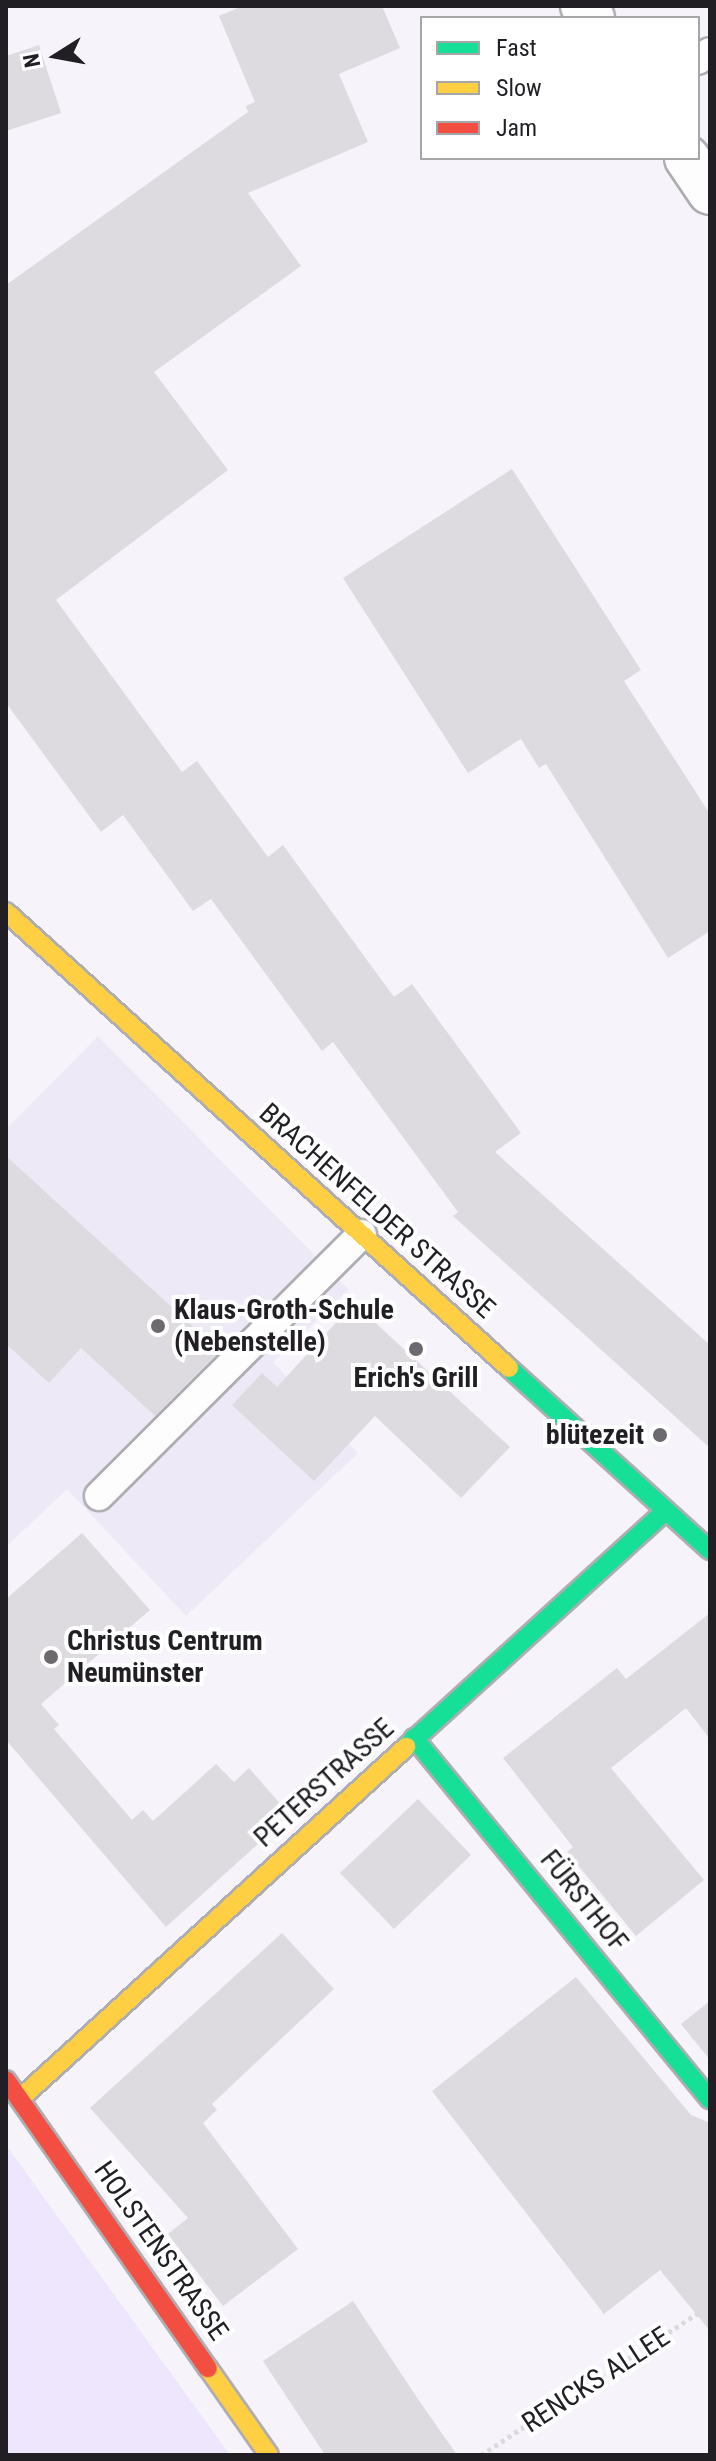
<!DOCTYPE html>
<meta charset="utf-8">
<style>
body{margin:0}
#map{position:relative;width:716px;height:2461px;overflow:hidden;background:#f6f4fa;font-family:"Roboto Condensed",sans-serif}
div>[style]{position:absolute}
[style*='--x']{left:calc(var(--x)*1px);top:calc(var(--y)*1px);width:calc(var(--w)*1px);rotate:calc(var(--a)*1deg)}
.built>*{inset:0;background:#eee9f7}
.green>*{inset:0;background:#eee6fc}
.building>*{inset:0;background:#dddbe0}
.path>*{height:5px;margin-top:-2.5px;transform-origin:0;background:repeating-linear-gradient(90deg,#dbdadc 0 4px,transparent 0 8px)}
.roads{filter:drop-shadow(2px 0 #aeadb1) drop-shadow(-2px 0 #aeadb1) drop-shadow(0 2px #aeadb1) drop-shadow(0 -2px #aeadb1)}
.lane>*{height:28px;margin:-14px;padding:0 14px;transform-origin:14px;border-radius:14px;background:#fefdfe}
.street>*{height:44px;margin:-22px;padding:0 22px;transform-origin:22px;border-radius:22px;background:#fefdfe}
.fast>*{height:18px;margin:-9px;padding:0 9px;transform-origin:9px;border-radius:9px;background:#16e098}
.slow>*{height:18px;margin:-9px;padding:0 9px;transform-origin:9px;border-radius:9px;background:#ffcf43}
.jam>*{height:18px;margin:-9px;padding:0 9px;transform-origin:9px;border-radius:9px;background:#f24e42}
.dots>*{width:22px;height:22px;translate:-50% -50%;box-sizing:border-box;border:4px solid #fff;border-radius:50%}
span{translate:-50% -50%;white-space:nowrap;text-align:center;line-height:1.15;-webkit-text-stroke:8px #fff;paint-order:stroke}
.street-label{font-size:28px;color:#211f24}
.poi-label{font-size:28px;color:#211f24;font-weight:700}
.left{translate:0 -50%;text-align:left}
.right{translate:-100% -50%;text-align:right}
.frame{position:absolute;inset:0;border:8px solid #211f24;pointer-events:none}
.legend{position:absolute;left:420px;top:16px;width:280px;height:144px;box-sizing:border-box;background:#fff;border:2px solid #a6a5a7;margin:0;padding:10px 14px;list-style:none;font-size:24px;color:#211f24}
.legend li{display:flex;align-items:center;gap:16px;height:40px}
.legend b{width:40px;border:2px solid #a6a5a7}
.north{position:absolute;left:16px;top:16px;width:80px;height:80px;-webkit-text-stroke:6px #fff;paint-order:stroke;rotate:259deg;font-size:22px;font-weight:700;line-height:32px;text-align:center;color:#211f24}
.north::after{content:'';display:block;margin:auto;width:28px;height:36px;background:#211f24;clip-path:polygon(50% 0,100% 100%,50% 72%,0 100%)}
</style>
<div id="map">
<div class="built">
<div style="clip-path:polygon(98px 1036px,349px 1290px,273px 1362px,358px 1453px,186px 1616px,67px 1489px,6px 1547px,6px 1129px)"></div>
</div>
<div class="green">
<div style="clip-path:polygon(6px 2145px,230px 2455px,6px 2455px)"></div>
</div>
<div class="building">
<div style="clip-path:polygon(243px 6px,382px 6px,400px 48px,339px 74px,368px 142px,248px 193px,301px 266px,154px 372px,228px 470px,56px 600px,182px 772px,197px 761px,268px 857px,283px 845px,394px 997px,412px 984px,521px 1133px,495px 1152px,710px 1345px,710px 1448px,453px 1216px,458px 1212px,333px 1042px,322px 1051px,211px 899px,193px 911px,123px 815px,101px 832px,6px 703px,6px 285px,248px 112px,246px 106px,255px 102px,219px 16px)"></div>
<div style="clip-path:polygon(39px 45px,61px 113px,6px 131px,6px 56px)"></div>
<div style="clip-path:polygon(512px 469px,641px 670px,624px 681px,710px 814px,710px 931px,668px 958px,546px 764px,539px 768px,521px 739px,468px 773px,343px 578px)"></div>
<div style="clip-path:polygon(6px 1156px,220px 1351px,155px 1416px,81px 1348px,49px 1383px,6px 1344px)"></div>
<div style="clip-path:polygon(354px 1303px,510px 1447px,461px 1498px,375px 1416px,314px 1481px,232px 1405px,262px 1373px,277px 1387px)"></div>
<div style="clip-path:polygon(82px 1533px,150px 1610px,41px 1704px,59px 1725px,54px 1729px,132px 1820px,143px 1810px,153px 1821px,216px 1764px,234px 1782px,249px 1768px,290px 1815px,166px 1927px,6px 1740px,6px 1599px)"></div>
<div style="clip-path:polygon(710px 1613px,710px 1739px,686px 1708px,611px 1768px,704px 1880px,636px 1936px,567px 1852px,573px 1847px,503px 1758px,617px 1668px,626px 1679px)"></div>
<div style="clip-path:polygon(418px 1799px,471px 1855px,394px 1929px,340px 1873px)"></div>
<div style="clip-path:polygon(282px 1933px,334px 1989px,212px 2104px,217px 2110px,203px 2123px,298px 2249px,223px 2306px,168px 2234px,188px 2218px,90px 2108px)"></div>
<div style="clip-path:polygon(576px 1977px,691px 2115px,710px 2123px,710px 2331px,660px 2270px,604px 2314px,432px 2091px)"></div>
<div style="clip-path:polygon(710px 2001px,710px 2060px,681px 2024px)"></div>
<div style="clip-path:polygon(353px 2301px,420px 2402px,457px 2455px,325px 2455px,263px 2361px)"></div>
</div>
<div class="path">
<div style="--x:481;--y:2455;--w:274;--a:-33.2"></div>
</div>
<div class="roads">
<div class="lane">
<div style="--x:698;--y:60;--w:14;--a:-34"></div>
<div style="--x:99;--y:1496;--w:371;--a:-44.9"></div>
</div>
<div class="street">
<div style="--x:583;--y:6;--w:15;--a:53"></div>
<div style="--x:687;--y:158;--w:41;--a:55.9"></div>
</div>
<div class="fast">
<div style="--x:509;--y:1368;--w:271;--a:42.2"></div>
<div style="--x:414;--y:1738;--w:467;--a:50.7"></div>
<div style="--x:406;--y:1747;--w:349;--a:-42.3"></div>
</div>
<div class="slow">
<div style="--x:6;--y:912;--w:679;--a:42.19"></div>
<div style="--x:22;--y:2097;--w:520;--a:-42.35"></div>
<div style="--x:208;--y:2368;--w:106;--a:55"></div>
</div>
<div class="jam">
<div style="--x:6;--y:2080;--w:352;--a:55"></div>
</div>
</div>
<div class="dots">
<div style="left:158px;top:1326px;background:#6c6a6f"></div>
<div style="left:416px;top:1349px;background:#6c6a6f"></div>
<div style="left:660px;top:1435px;background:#6c6a6f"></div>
<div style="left:51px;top:1657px;background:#6c6a6f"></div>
</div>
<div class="street-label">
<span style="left:377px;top:1211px;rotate:42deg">BRACHENFELDER STRASSE</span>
<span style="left:324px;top:1783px;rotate:-42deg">PETERSTRASSE</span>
<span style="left:584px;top:1901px;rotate:51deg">FÜRSTHOF</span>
<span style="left:161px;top:2251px;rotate:55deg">HOLSTENSTRASSE</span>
<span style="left:596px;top:2380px;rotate:-33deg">RENCKS ALLEE</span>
</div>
<div class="poi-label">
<span class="left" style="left:174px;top:1326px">Klaus-Groth-Schule<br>(Nebenstelle)</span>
<span style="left:416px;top:1378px">Erich's Grill</span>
<span class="right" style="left:644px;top:1435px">blütezeit</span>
<span class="left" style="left:67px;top:1657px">Christus Centrum<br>Neumünster</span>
</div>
<div class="frame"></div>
<ul class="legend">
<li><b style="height:10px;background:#16e098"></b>Fast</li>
<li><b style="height:10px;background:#ffcf43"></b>Slow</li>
<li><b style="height:10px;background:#f24e42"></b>Jam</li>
</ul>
<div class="north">N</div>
</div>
